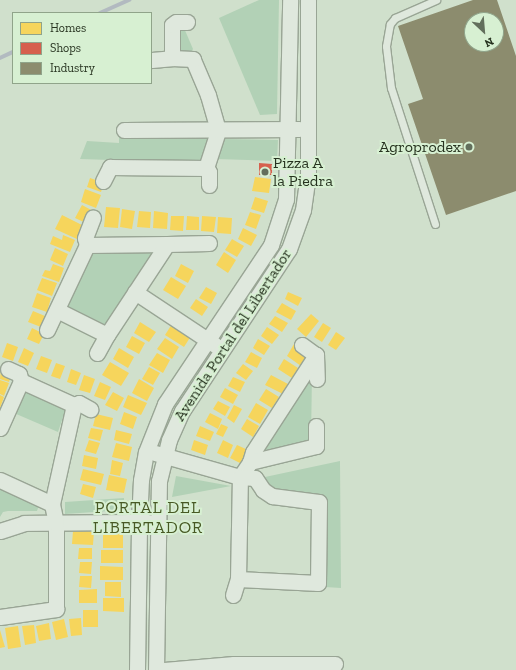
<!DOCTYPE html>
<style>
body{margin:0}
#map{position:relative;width:516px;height:670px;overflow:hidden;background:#d0e0cc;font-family:"Zilla Slab",serif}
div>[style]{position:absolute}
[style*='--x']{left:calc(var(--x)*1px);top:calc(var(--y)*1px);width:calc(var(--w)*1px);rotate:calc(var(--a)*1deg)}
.green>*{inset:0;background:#b2d1b6}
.homes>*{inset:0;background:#f6d55c}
.shops>*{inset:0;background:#d6604d}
.industry>*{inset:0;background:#8c8c6e}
.stream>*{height:3.5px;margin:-1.75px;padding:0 1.75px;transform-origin:1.75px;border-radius:1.75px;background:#b2bac0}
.roads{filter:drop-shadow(1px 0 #99a595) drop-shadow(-1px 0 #99a595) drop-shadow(0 1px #99a595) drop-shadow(0 -1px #99a595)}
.service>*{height:7px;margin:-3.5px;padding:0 3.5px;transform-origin:3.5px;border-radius:3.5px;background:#dfe8dd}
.minor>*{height:15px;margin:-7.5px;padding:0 7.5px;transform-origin:7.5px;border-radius:7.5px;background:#dfe8dd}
.dots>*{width:11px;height:11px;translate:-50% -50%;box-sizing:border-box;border:2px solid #d7f0d2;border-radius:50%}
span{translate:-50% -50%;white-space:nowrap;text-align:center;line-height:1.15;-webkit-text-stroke:4px #d7f0d2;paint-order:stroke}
.poi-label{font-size:16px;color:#26321f}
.right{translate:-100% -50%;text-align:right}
.left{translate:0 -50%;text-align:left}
.street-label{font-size:16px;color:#26321f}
.neighbourhood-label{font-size:17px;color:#475924;letter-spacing:1px}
.legend{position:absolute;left:12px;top:12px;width:140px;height:72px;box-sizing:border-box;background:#d7f0d2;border:1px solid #90a48a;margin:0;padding:5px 7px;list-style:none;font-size:12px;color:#26321f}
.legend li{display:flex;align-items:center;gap:8px;height:20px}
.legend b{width:20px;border:1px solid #90a48a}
.north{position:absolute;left:464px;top:12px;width:40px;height:40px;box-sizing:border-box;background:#d7f0d2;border:1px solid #90a48a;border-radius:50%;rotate:154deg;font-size:11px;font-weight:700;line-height:16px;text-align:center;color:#26321f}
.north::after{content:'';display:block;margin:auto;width:14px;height:18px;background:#626f5c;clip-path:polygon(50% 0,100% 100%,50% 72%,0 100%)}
</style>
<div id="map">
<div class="green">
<div style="clip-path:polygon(259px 0,279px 0,277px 114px,260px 115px,219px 18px)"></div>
<div style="clip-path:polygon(179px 28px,184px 28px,193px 49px,191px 53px,178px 53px)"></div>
<div style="clip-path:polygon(119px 133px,208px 136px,200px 163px,80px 159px,87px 141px,119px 143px)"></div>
<div style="clip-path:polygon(224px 139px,278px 140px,277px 161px,215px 159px,218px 145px)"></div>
<div style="clip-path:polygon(91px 250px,154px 250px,106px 328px,63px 307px)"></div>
<div style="clip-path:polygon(312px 374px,311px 441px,259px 457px)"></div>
<div style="clip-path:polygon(24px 389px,66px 408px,58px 432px,14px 413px)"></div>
<div style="clip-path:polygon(340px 461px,341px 588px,325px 587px,325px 497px,277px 490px,269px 486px,265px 477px)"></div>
<div style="clip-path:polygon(176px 476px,231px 486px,172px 497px)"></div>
<div style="clip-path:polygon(0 486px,39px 505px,37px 511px,8px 511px,3px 512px,0 517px)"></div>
<div style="clip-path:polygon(124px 498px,124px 510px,65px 514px,65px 502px)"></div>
</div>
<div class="homes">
<div style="clip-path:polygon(255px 177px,271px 179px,269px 193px,252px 191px)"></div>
<div style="clip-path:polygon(90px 178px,104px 183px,101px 192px,87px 187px)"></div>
<div style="clip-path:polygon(85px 189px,101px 195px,96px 208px,81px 202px)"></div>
<div style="clip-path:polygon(255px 197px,268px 201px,264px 213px,251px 209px)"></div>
<div style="clip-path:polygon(82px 205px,95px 212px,88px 224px,75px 218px)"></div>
<div style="clip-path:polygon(106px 207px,120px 208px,118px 228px,104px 227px)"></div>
<div style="clip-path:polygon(122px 209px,135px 211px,132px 229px,120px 227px)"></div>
<div style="clip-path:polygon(139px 211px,151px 212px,150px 228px,137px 227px)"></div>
<div style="clip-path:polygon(154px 211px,168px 213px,167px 229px,153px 228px)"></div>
<div style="clip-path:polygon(250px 212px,261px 215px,256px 229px,245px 225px)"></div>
<div style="clip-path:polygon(62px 215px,84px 226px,77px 239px,55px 229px)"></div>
<div style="clip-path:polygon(171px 216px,184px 216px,183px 231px,170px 230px)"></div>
<div style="clip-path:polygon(187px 216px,199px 217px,199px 230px,186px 230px)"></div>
<div style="clip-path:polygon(202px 216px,216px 217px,214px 232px,201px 231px)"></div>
<div style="clip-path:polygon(218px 217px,232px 218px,231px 234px,217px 233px)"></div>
<div style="clip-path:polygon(243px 228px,257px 235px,251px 246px,238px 239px)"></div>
<div style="clip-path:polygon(63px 235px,75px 240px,70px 252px,50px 244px,53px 236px,62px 240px)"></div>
<div style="clip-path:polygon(232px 239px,244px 246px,237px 257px,225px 250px)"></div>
<div style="clip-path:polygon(55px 248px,68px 254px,63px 266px,50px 260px)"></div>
<div style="clip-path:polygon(224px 252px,236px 260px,228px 273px,216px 265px)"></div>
<div style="clip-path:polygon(53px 264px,64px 268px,59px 282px,42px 276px,45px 270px,50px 271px)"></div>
<div style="clip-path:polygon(181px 264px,194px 271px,188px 283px,175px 276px)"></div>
<div style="clip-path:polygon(171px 277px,186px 286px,178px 299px,163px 290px)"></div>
<div style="clip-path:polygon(42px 278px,57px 283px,52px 296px,37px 290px)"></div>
<div style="clip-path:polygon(206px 287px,217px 293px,211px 304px,199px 298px)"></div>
<div style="clip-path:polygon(288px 292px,302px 298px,298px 306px,285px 299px)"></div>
<div style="clip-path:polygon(37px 293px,51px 298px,47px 312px,32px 307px)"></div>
<div style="clip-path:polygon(196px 299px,208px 307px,202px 316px,190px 308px)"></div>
<div style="clip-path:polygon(282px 303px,296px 311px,291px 320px,276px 312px)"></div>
<div style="clip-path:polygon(33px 311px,45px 316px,41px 327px,28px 322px)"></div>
<div style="clip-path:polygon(311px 314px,319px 321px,306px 337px,297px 329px)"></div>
<div style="clip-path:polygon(275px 316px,288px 323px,282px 332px,269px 324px)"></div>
<div style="clip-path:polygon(140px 322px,156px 332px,149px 342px,134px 333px)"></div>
<div style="clip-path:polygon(323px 323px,331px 328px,322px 342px,314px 337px)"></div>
<div style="clip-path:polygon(172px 324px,191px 336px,184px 347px,165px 335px)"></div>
<div style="clip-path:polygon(267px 327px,279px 335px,272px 344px,261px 336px)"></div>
<div style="clip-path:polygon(32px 328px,44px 334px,39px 344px,27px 339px)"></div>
<div style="clip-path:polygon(336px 332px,345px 338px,336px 350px,328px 345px)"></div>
<div style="clip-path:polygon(132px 336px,145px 343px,139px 354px,126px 347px)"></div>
<div style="clip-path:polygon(165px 338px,179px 347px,172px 359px,157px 349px)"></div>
<div style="clip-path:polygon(258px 339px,270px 346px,264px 355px,253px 348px)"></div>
<div style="clip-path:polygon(7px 343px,18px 347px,13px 361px,2px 357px)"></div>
<div style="clip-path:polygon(294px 344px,309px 354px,301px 366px,287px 356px)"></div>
<div style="clip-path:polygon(24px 348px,34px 353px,28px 366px,18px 362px)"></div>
<div style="clip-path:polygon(119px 348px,134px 357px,128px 368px,113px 359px)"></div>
<div style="clip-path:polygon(251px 352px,262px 358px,257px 368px,245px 362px)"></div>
<div style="clip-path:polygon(157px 353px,170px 360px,163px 373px,149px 365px)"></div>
<div style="clip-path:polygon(41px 356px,52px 360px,47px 373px,36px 369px)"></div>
<div style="clip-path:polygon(284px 359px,298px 368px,292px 378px,278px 369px)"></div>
<div style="clip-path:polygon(110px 362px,129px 373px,121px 386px,102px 375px)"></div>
<div style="clip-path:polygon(56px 363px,65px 366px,60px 379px,51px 376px)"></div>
<div style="clip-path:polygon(243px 364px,253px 371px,246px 380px,236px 373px)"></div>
<div style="clip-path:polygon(149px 367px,160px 373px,153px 385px,142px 379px)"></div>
<div style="clip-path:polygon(1px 368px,12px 373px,9px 382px,0 379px)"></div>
<div style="clip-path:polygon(71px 369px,81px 373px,76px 385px,67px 382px)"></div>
<div style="clip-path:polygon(84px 375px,95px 379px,90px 393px,79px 390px)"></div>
<div style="clip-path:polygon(271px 375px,288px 384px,283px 394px,265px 385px)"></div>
<div style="clip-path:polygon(233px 377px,245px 382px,240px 392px,228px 386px)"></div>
<div style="clip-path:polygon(139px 379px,154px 388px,147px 401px,132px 393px)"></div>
<div style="clip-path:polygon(0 380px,9px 383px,4px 396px,0 394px)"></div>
<div style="clip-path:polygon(100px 382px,111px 387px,105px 400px,94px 396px)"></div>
<div style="clip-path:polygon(225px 388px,238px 395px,233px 404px,220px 397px)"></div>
<div style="clip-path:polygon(266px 389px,279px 397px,272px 408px,259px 400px)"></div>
<div style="clip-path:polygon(113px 392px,124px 398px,117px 411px,105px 405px)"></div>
<div style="clip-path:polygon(0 395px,4px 397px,0 408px)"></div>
<div style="clip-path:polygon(128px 395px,147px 403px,141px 415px,123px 407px)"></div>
<div style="clip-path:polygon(218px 401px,230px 407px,225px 416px,213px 409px)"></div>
<div style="clip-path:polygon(256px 403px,268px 410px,260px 424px,248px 417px)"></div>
<div style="clip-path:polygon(234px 405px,242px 409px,234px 423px,227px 418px)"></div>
<div style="clip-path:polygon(124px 412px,137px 417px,133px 429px,120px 424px)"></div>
<div style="clip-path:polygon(210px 413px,222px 419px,218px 429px,205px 422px)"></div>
<div style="clip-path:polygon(96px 414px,113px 418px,110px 430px,93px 426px)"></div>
<div style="clip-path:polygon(247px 419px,259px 426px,253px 437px,241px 429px)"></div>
<div style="clip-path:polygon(221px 424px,228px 427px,223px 437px,216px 434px)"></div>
<div style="clip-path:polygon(200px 426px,214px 432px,210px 441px,196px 436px)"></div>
<div style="clip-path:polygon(91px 428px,103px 430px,100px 441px,88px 438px)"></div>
<div style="clip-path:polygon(116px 430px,132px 434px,129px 444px,114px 440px)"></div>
<div style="clip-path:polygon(89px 440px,100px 443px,96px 454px,85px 451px)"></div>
<div style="clip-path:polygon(194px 440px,208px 445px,205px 455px,191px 450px)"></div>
<div style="clip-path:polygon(223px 440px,233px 445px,228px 458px,217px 453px)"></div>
<div style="clip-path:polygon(116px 443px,132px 447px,129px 461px,112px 457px)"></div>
<div style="clip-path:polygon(237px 445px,248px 450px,242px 464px,230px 458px)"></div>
<div style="clip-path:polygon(84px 455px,98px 458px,96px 469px,82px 466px)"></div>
<div style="clip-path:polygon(112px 460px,123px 463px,120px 476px,110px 474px)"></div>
<div style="clip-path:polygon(83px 469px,104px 474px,101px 485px,80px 480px)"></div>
<div style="clip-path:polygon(109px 475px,127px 479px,124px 493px,106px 490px)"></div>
<div style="clip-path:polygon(83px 484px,96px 487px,93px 498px,80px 494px)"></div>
<div style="clip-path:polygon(73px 531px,94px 531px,93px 545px,72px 544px)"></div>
<div style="clip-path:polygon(103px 531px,123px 531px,123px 548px,103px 548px)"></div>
<div style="clip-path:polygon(79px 548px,92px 548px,92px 559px,78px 559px)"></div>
<div style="clip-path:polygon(101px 550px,123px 550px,123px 563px,101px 563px)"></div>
<div style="clip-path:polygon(80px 562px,92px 562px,91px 574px,79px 573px)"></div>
<div style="clip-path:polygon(100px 566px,123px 567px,123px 580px,100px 580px)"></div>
<div style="clip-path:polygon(80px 576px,92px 576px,91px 588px,79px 587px)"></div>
<div style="clip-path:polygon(105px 582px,121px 582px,121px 597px,105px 596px)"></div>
<div style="clip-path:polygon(97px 589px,97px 603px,79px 603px,79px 590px)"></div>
<div style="clip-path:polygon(103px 598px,124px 598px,124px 612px,103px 611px)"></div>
<div style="clip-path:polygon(83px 610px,98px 610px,98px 627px,83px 627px)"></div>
<div style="clip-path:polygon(81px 618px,82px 635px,71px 636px,69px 619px)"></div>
<div style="clip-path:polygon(64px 619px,68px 637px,56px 640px,52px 622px)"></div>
<div style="clip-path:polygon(49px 623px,51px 639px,39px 641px,36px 626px)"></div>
<div style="clip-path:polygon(34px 625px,36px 643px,25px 645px,22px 626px)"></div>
<div style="clip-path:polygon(18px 626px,21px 647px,8px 649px,5px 628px)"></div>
<div style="clip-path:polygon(0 630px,5px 647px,0 648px)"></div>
</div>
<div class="shops">
<div style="clip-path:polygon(259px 163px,272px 164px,272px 175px,259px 175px)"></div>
</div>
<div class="industry">
<div style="clip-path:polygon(evenodd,473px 0,497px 0,516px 56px,516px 191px,446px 215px,408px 104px,423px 99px,398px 26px,473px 0,472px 20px,496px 20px,496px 44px,472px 44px,472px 20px)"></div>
</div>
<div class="stream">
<div style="--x:100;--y:13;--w:32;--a:-24"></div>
<div style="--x:0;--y:58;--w:14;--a:-25"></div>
</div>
<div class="roads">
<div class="service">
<div style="--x:435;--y:224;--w:143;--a:-107.9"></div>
<div style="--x:391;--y:88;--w:42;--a:-96.8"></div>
<div style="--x:386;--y:46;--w:22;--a:-80"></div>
<div style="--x:390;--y:24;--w:8;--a:-50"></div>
<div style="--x:395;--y:18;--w:45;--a:-23.7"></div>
</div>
<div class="minor">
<div style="--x:151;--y:60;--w:21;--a:-5"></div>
<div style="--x:124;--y:130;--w:175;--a:-0.3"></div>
<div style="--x:206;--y:168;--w:5;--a:53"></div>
<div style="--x:209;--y:172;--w:13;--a:90"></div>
<div style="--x:103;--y:181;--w:16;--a:-63"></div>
<div style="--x:110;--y:167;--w:96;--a:0.6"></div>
<div style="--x:206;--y:168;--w:40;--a:-72"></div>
<div style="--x:218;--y:130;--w:36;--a:-106"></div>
<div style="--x:208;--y:95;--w:39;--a:-113"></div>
<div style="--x:193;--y:59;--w:21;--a:-177"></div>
<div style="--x:172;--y:58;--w:33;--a:-90"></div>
<div style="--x:172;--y:25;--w:5;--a:-37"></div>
<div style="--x:176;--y:22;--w:11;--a:0"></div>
<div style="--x:167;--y:244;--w:42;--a:-1.4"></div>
<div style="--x:87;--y:245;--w:7;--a:-106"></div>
<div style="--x:85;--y:238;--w:22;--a:-69"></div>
<div style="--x:135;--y:292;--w:96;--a:33.5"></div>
<div style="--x:47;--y:330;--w:94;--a:-64.8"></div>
<div style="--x:87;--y:245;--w:80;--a:-0.7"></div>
<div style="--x:167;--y:244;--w:109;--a:123.4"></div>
<div style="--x:107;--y:335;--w:56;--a:-153.4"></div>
<div style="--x:302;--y:345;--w:17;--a:36"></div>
<div style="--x:316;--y:355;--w:24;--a:88"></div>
<div style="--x:97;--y:353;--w:21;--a:-61"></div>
<div style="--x:74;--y:405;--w:5;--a:-22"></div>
<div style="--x:79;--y:403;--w:13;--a:29"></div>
<div style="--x:0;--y:428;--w:51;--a:-65.9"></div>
<div style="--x:21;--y:381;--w:7;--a:-106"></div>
<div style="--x:19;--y:374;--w:12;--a:-156"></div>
<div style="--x:155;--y:453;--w:88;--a:15.8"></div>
<div style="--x:240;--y:477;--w:18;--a:-56"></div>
<div style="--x:250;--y:462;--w:10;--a:-73"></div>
<div style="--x:253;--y:452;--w:116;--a:-57"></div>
<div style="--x:250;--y:462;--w:68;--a:-13.6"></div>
<div style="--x:316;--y:446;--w:20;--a:-90"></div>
<div style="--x:0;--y:480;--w:57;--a:24.8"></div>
<div style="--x:0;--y:531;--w:25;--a:-18"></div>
<div style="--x:24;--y:523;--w:124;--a:-0.5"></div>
<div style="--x:233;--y:595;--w:17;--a:-73"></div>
<div style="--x:238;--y:579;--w:102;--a:-88.9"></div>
<div style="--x:240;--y:477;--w:15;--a:4"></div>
<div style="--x:255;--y:478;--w:14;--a:56"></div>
<div style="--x:263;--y:490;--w:11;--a:34"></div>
<div style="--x:272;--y:496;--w:47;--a:7.3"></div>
<div style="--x:319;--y:502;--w:81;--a:90.7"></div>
<div style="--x:318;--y:583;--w:80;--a:-177.1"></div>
<div style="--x:0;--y:617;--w:57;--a:-8.1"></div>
<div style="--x:56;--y:609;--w:86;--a:-90"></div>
<div style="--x:56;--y:523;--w:19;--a:-102"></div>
<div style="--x:52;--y:504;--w:101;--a:-77.5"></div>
<div style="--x:74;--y:405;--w:58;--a:-155.6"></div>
<div style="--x:137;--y:670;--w:148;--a:-89.2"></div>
<div style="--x:139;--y:522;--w:42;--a:-87.3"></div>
<div style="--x:141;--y:480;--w:28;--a:-80"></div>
<div style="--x:146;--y:452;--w:52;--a:-68.4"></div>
<div style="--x:165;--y:404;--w:191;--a:-56.3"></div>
<div style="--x:271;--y:245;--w:48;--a:-71.9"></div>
<div style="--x:286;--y:199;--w:199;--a:-88.8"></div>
<div style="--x:156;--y:670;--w:189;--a:-89.1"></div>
<div style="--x:159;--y:481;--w:42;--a:-76.3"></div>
<div style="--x:169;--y:440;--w:32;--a:-66"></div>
<div style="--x:182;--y:411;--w:194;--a:-56.6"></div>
<div style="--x:289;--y:249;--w:41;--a:-70.3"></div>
<div style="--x:303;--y:210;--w:35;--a:-82"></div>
<div style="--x:308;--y:175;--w:175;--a:-90"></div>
<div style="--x:164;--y:670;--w:70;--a:-4.9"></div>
<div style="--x:234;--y:664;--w:101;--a:0"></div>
</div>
</div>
<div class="dots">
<div style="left:469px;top:147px;background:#626f5c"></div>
<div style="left:265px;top:172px;background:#626f5c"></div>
</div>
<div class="poi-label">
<span class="right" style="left:461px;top:147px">Agroprodex</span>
<span class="left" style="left:273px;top:172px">Pizza A<br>la Piedra</span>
</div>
<div class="street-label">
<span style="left:233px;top:335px;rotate:-57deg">Avenida Portal del Libertador</span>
</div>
<div class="neighbourhood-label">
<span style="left:148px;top:518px">PORTAL DEL<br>LIBERTADOR</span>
</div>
<ul class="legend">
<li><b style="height:11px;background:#f6d55c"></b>Homes</li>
<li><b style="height:11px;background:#d6604d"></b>Shops</li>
<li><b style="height:11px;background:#8c8c6e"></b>Industry</li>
</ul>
<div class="north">N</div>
</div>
